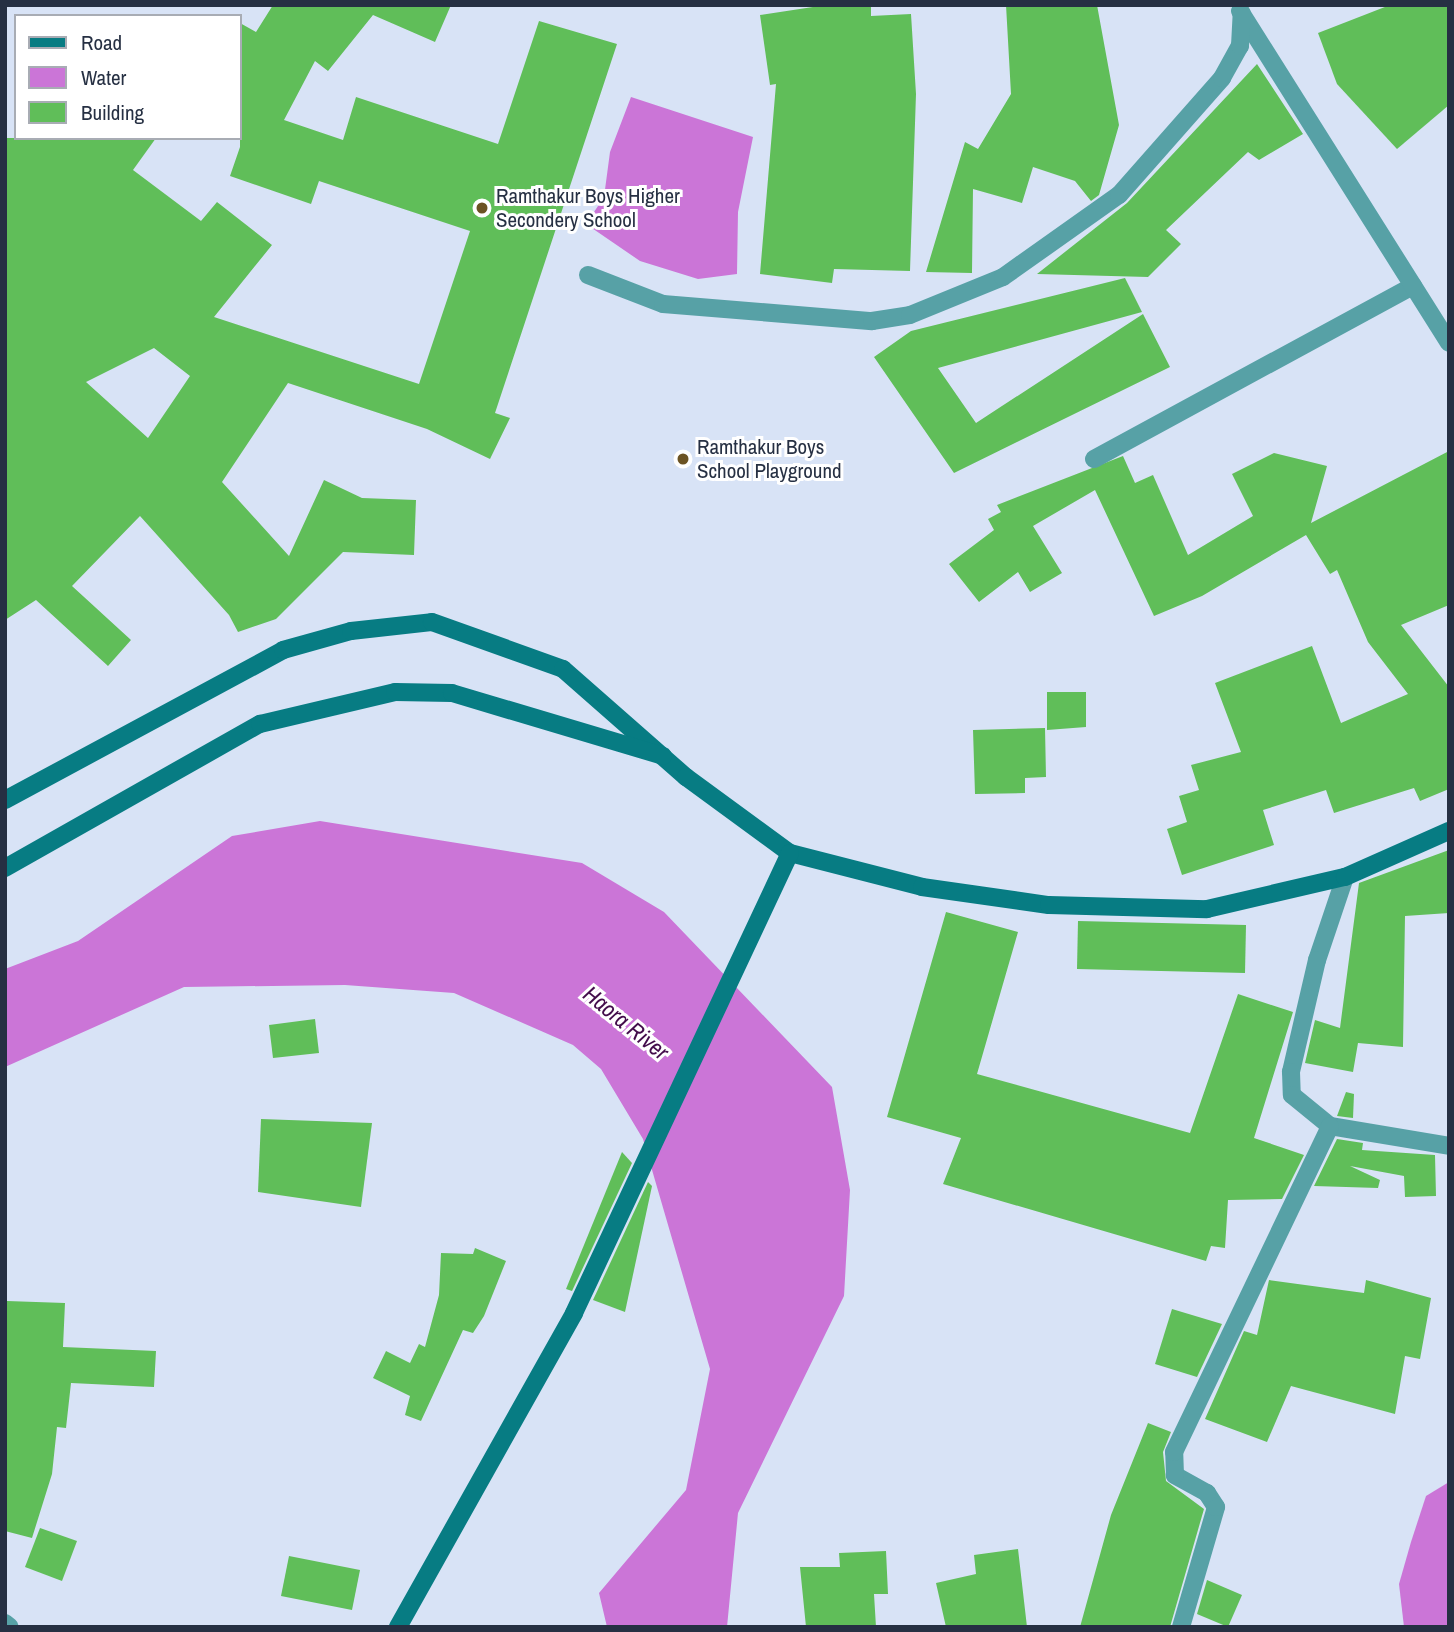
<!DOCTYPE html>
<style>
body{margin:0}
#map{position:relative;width:1454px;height:1632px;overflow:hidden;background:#d8e3f6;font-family:"Archivo Narrow",sans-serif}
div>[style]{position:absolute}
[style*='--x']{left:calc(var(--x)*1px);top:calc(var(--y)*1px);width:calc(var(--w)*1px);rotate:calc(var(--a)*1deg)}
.water>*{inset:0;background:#cb75d7}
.building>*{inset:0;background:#60be59}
.lane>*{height:18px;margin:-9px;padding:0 9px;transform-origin:9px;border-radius:9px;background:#57a1a6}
.street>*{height:18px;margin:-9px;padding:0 9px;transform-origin:9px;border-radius:9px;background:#57a1a6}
.secondary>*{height:18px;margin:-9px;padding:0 9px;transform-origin:9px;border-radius:9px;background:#077c83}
.dots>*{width:19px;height:19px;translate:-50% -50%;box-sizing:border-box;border:4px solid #fff;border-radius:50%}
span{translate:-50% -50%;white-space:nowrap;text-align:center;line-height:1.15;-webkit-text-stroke:6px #fff;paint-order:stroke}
.poi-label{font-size:21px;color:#263043}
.left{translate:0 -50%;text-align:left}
.water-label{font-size:23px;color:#430c4b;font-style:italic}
.frame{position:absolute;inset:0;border:7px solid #263043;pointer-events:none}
.legend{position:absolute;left:14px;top:14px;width:228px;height:126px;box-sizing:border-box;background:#fff;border:2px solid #a8acb4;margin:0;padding:9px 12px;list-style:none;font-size:21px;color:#263043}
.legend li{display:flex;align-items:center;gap:14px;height:35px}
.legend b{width:35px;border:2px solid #a8acb4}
</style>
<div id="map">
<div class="water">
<div style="clip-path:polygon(631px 97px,753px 137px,738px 212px,737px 274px,698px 279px,640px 261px,586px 224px,604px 197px,610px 152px)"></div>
<div style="clip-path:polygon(320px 821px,582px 863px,664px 912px,832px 1087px,850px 1190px,844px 1296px,738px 1513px,727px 1627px,607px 1627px,599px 1593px,686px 1490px,710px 1369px,643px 1139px,601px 1069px,573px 1045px,454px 993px,345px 985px,184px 987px,5px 1067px,5px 969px,78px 941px,232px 836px)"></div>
<div style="clip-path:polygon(1449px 1482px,1449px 1627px,1404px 1627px,1399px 1584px,1411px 1542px,1426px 1496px)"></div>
</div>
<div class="building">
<div style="clip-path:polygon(evenodd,273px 5px,451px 5px,435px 42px,373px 15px,328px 71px,315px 61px,284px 120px,343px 140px,356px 97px,498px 144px,539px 21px,617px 44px,495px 413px,510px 418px,490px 459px,427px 429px,288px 383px,222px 482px,289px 556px,324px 480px,362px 498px,416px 500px,414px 555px,343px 552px,276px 619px,238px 632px,229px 615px,140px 516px,72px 586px,131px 640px,108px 666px,36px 600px,5px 620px,5px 138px,156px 138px,133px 170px,201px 221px,217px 202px,272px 245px,214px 317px,419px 384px,470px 231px,319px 181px,311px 204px,230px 176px,240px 147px,240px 23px,256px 32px,273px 5px,154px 348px,190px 376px,148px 438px,86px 382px,154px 348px)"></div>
<div style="clip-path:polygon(826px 5px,871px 5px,871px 16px,911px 14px,916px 94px,910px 271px,834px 269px,832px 283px,760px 274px,776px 84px,770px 85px,760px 15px)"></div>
<div style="clip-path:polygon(1006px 5px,1097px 5px,1119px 125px,1099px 195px,1091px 201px,1075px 181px,1033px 167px,1022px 203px,973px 189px,972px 273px,926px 272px,965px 142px,978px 149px,1011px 94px)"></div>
<div style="clip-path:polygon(1390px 5px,1449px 5px,1449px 105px,1397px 149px,1337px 84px,1318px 33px)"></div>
<div style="clip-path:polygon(1257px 64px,1303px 134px,1259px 160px,1248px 152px,1166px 230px,1181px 244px,1148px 277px,1037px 274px,1127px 203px)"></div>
<div style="clip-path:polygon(1125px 278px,1142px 312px,938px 368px,976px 423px,1143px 314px,1170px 367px,954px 473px,874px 357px,911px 331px)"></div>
<div style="clip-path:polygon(1449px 451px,1449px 605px,1401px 625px,1449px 687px,1449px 789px,1420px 801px,1414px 788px,1334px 813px,1326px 790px,1263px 810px,1274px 845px,1182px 875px,1167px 829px,1187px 822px,1179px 796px,1199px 790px,1191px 765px,1241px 752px,1215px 683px,1312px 646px,1341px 723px,1408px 694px,1368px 642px,1337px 570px,1330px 574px,1306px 535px,1202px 596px,1154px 616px,1095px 490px,1033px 526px,1062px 573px,1030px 592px,1018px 572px,979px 602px,949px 564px,994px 530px,988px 519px,1001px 512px,997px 505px,1123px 456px,1135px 483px,1153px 475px,1188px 555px,1253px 516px,1232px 474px,1274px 453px,1327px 466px,1311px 523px)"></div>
<div style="clip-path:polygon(1047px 692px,1086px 692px,1086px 727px,1047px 730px)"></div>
<div style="clip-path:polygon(1045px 728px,1046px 777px,1025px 778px,1025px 793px,975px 794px,973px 730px)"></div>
<div style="clip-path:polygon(1449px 850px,1449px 913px,1405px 916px,1403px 1047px,1358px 1043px,1353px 1072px,1305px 1063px,1315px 1020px,1340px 1028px,1359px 883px)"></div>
<div style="clip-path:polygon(946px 912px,1018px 932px,977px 1074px,1190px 1133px,1238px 994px,1293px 1012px,1254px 1138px,1304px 1155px,1282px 1199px,1228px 1200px,1225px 1248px,1211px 1246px,1206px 1261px,943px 1184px,961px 1138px,887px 1117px)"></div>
<div style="clip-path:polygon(1078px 921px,1246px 925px,1245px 973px,1077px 969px)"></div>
<div style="clip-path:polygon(315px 1019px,319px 1053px,273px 1058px,269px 1025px)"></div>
<div style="clip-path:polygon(1346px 1092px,1354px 1094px,1353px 1118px,1337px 1116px)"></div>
<div style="clip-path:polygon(261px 1119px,372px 1123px,361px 1207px,258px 1192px)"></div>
<div style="clip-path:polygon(1337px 1139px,1363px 1143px,1362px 1150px,1435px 1155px,1436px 1196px,1405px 1197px,1404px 1176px,1350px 1166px,1380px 1180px,1378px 1188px,1314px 1186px)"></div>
<div style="clip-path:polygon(622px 1152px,632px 1163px,572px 1291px,566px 1289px)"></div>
<div style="clip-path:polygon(648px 1182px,652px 1186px,625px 1312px,593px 1300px)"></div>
<div style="clip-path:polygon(475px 1248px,506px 1261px,484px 1316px,473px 1333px,463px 1330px,421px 1421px,405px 1415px,410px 1396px,373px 1378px,386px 1351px,410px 1363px,419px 1344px,425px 1347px,439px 1295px,441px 1253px,473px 1254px)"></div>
<div style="clip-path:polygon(1269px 1280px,1364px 1293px,1366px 1280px,1431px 1298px,1420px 1359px,1405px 1356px,1395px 1414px,1291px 1386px,1267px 1442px,1205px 1419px,1244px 1331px,1257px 1335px)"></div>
<div style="clip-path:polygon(7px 1301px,65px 1303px,63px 1347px,156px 1351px,154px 1387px,71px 1383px,66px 1428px,57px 1427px,52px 1474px,32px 1538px,5px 1531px)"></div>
<div style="clip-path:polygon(1172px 1309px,1222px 1324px,1197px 1377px,1155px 1364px)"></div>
<div style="clip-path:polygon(1148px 1423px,1171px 1432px,1163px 1452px,1166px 1481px,1204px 1509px,1170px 1627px,1080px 1627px,1111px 1515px)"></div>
<div style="clip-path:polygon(40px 1528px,77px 1541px,62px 1581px,25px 1567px)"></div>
<div style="clip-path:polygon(1018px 1549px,1027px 1627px,946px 1627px,936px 1583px,976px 1574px,974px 1555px)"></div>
<div style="clip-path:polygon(886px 1551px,888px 1594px,874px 1594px,876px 1627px,806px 1627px,800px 1567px,840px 1567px,839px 1553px)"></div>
<div style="clip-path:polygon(289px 1556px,360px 1570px,352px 1610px,281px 1596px)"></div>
<div style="clip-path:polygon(1207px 1580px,1242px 1595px,1228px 1627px,1197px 1614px)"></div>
</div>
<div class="lane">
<div style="--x:1094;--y:459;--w:363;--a:-28.5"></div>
</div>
<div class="street">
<div style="--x:1240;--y:11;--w:392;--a:57.8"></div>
<div style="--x:588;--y:275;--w:80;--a:21.1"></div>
<div style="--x:663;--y:304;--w:210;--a:4.7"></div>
<div style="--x:872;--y:321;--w:38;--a:-9"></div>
<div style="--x:910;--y:315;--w:100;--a:-22.2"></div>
<div style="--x:1003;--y:277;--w:142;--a:-35.3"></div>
<div style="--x:1119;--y:195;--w:156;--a:-48.6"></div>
<div style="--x:1222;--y:78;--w:37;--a:-61"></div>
<div style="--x:1240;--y:46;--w:33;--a:-87"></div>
<div style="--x:1345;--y:877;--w:88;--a:108.6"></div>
<div style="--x:1317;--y:960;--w:115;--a:103.1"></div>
<div style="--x:1291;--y:1072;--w:23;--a:88"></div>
<div style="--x:1292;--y:1095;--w:49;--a:39.2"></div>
<div style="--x:1330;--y:1126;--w:121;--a:9.5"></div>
<div style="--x:5;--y:1623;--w:6;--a:39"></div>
<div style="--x:1181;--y:1627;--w:125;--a:-73.7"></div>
<div style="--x:1216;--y:1507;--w:17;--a:-123"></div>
<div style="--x:1207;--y:1493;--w:37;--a:-151"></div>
<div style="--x:1175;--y:1475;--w:23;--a:-92"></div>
<div style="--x:1174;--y:1452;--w:361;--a:-64.4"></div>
</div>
<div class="secondary">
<div style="--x:5;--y:800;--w:316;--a:-28.3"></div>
<div style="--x:283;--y:650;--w:71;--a:-15.6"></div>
<div style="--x:351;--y:631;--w:81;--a:-6.3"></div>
<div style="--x:432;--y:622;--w:139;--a:19.7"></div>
<div style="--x:563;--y:669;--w:164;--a:41.3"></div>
<div style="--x:686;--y:777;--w:129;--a:36.2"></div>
<div style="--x:790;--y:853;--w:136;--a:14.4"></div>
<div style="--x:922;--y:887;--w:128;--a:8.1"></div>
<div style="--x:1049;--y:905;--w:158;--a:1.5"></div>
<div style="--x:1207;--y:909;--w:142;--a:-13.1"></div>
<div style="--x:1345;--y:877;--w:114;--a:-23.9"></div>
<div style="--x:5;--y:868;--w:293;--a:-29.5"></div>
<div style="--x:260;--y:724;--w:139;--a:-13.3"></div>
<div style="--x:395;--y:692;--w:57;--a:1"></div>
<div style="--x:452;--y:693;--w:220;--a:16.6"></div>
<div style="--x:398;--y:1627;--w:360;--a:-60.7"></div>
<div style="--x:574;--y:1313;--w:508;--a:-64.85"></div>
</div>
<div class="dots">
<div style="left:482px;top:208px;background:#6b5323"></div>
<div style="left:683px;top:459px;background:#6b5323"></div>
</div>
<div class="poi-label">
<span class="left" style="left:496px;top:208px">Ramthakur Boys Higher<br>Secondery School</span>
<span class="left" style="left:697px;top:459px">Ramthakur Boys<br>School Playground</span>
</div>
<div class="water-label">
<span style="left:626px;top:1023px;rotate:39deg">Haora River</span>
</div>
<div class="frame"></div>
<ul class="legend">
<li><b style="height:9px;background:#077c83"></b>Road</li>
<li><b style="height:19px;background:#cb75d7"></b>Water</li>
<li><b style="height:19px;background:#60be59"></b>Building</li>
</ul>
</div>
